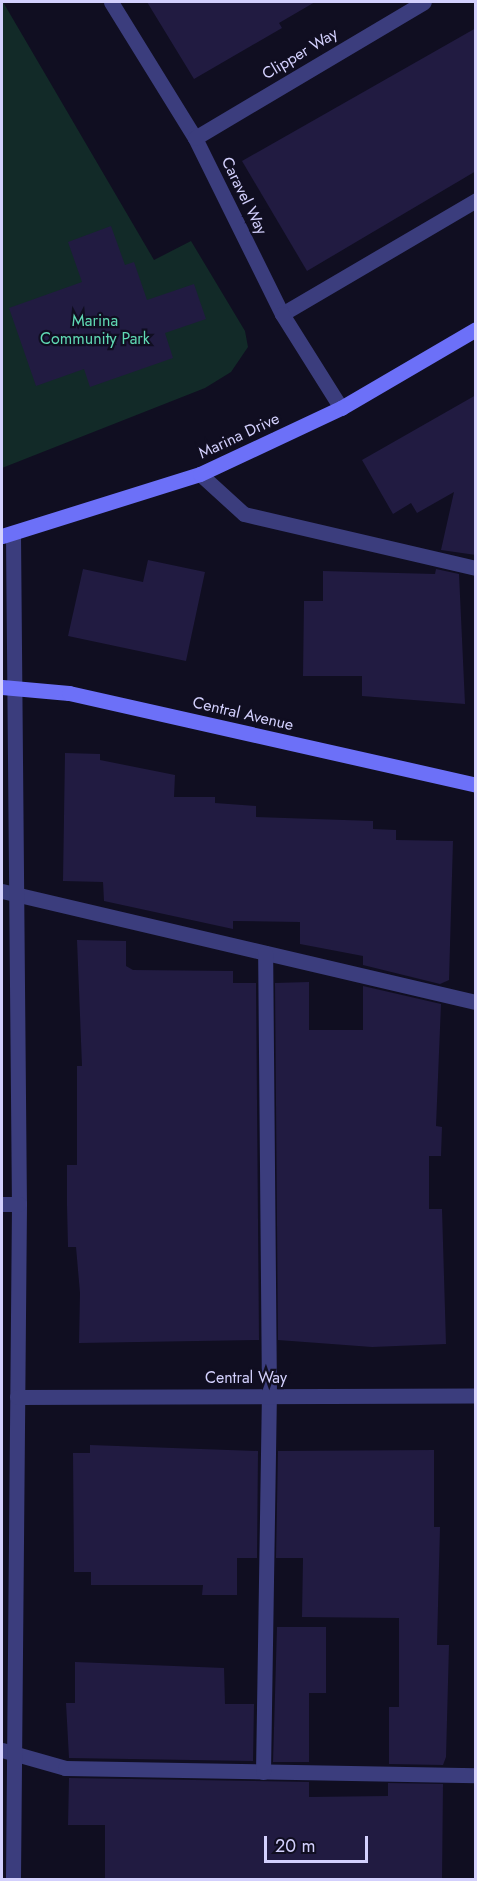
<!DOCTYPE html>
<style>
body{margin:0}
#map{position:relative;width:477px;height:1881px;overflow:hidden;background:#100e21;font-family:Jost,sans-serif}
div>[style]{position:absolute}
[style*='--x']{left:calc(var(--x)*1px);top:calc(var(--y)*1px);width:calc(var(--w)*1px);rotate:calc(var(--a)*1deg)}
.green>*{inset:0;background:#122a28}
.building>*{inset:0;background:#211b41}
.lane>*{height:15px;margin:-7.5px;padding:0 7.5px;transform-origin:7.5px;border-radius:7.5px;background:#3b3d7d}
.street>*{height:15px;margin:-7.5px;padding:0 7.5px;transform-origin:7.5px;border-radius:7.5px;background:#3b3d7d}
.secondary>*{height:15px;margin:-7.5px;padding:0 7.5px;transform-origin:7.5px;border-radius:7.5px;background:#6c70f8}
span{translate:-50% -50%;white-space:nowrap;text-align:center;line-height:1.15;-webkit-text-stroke:4.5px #100e21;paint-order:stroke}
.street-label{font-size:16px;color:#d3d0fd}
.park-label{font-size:16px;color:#60d9b4}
.frame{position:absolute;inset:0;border:3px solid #d3d0fd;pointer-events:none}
.scale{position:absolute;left:264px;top:1836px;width:104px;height:27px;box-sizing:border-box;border:3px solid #d3d0fd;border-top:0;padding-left:8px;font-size:18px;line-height:21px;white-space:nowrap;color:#d3d0fd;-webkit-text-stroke:4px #100e21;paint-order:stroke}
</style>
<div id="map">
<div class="green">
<div style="clip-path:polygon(3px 2px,154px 260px,191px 241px,245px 331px,248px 347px,231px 372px,205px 388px,2px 468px)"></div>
</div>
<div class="building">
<div style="clip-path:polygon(147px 2px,315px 2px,279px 23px,282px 28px,194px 79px)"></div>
<div style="clip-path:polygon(476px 28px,476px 171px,307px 271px,242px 161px)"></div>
<div style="clip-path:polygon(111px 226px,125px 265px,134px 262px,147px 300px,194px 284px,206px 319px,165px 333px,173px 358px,90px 387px,84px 369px,36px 386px,9px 308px,82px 282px,68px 242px)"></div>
<div style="clip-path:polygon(476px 395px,476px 555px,441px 550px,454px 492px,417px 513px,411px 503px,393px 514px,362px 460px)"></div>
<div style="clip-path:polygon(148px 560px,205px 572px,186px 661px,68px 636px,83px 569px,143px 582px)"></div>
<div style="clip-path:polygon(436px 569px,459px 574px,465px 704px,362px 696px,362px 676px,303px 676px,304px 601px,323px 601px,323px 571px,435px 574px)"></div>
<div style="clip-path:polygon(65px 753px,100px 754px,100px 760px,175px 775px,174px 797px,215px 797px,215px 803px,256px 806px,256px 817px,373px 821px,373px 829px,396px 830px,396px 840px,453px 841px,449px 980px,440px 984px,363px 965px,363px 956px,300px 944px,300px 922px,233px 921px,233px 929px,104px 901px,103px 882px,63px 881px)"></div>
<div style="clip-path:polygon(77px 940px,126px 941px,126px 966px,133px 970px,233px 971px,233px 983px,256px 983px,259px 1340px,79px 1343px,80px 1293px,76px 1247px,68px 1247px,67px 1205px,67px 1165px,77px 1165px,77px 1066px,82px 1066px)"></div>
<div style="clip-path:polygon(309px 982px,309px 1030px,363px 1030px,363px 986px,441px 1004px,436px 1126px,442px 1127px,441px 1156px,429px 1156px,429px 1209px,442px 1209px,446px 1344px,372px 1347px,278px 1340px,275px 983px)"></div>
<div style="clip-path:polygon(90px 1445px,258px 1451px,257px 1558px,237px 1558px,237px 1595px,202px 1595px,203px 1585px,91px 1585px,91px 1572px,74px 1572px,73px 1453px,90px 1453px)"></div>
<div style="clip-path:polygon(434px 1450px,434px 1527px,440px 1527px,437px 1645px,449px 1645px,446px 1757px,443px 1765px,389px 1764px,389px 1707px,399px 1707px,399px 1618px,302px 1617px,303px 1558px,276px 1558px,278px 1451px)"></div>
<div style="clip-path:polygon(277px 1627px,326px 1627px,326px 1693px,309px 1693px,309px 1762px,273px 1762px)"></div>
<div style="clip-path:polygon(75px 1662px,224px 1668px,225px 1704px,254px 1704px,253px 1761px,69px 1758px,66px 1703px,75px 1703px)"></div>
<div style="clip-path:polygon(69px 1778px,309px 1782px,309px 1797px,388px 1796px,388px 1783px,443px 1784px,442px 1880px,105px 1880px,105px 1825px,68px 1825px)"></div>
</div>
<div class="lane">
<div style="--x:282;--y:314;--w:225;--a:-30.4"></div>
<div style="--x:200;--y:474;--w:59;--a:42.3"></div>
<div style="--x:244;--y:514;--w:238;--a:13.1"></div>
<div style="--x:2;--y:891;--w:487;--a:13.2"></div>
<div style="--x:2;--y:1750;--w:66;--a:15.9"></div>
<div style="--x:65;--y:1768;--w:411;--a:1"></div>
<div style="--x:263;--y:1772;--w:376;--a:-89.1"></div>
<div style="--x:269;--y:1396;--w:443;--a:-90.5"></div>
</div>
<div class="street">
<div style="--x:111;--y:2;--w:160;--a:58.3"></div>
<div style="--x:195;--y:138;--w:196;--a:63.7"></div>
<div style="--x:282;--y:314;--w:111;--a:57.9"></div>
<div style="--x:195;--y:138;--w:266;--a:-30.7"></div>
<div style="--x:13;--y:535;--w:669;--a:89.49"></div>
<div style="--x:19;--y:1204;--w:676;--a:90.51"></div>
<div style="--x:2;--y:1204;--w:17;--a:0"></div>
<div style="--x:17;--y:1397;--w:459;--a:-0.2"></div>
</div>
<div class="secondary">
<div style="--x:2;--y:536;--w:207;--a:-17.4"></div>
<div style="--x:200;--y:474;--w:156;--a:-25.1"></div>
<div style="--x:341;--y:408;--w:156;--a:-30.3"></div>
<div style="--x:2;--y:687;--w:67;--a:5.1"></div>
<div style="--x:69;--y:693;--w:417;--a:12.7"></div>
</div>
<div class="street-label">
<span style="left:300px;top:54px;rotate:-31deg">Clipper Way</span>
<span style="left:244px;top:196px;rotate:64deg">Caravel Way</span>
<span style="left:239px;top:436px;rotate:-25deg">Marina Drive</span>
<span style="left:243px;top:714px;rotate:13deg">Central Avenue</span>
<span style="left:246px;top:1378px">Central Way</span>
</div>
<div class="park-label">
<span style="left:95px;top:330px">Marina<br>Community Park</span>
</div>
<div class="frame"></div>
<div class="scale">20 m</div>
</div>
